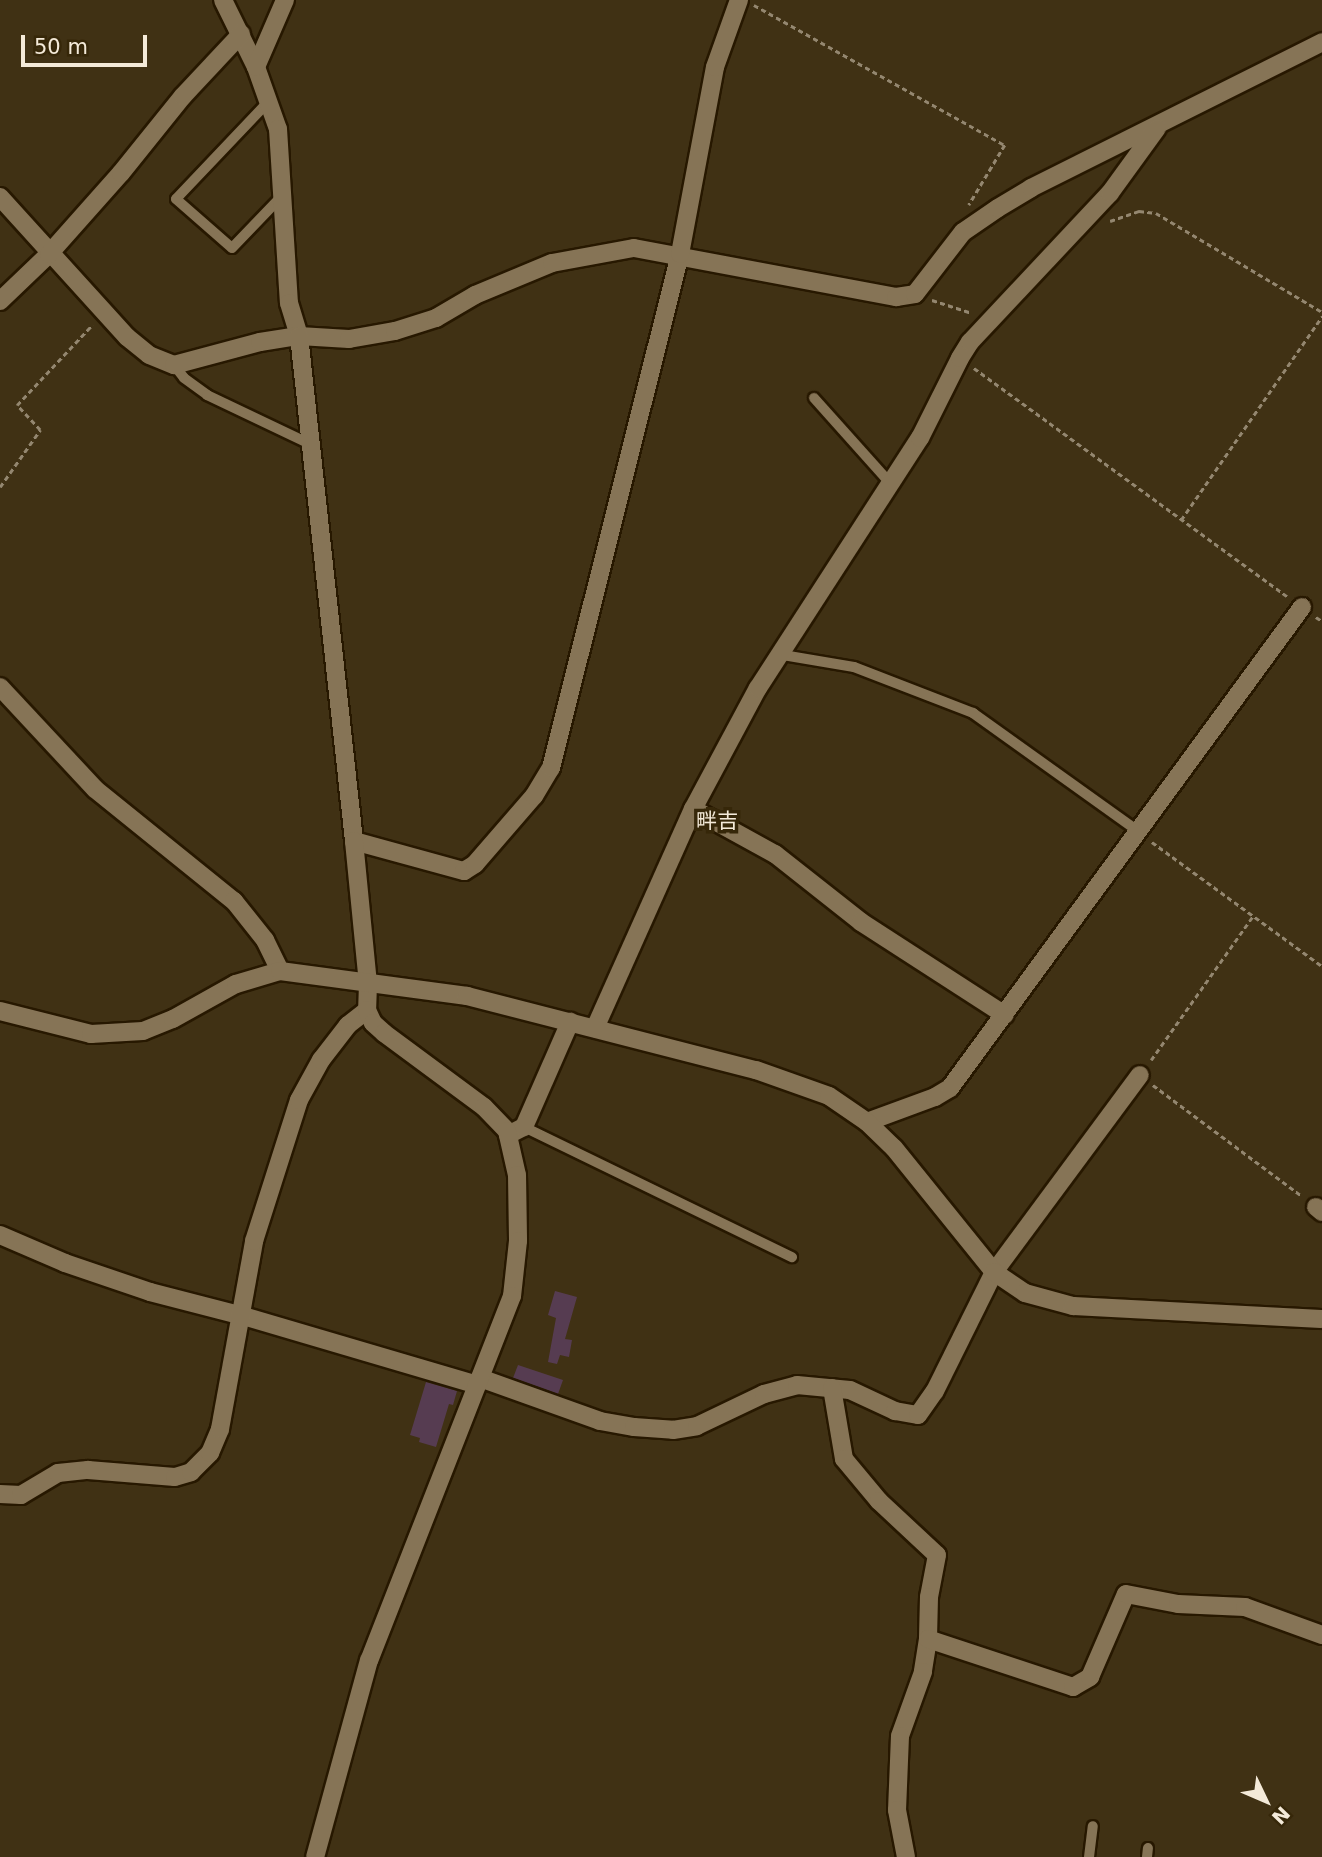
<!DOCTYPE html>
<meta charset="utf-8">
<style>
body{margin:0}
#map{position:relative;width:1322px;height:1857px;overflow:hidden;background:#403114;font-family:"DejaVu Sans","Noto Sans JP",sans-serif}
div>[style]{position:absolute}
[style*='--x']{left:calc(var(--x)*1px);top:calc(var(--y)*1px);width:calc(var(--w)*1px);rotate:calc(var(--a)*1deg)}
.building>*{inset:0;background:#563c51}
.path>*{height:2.5px;margin-top:-1.25px;transform-origin:0;background:repeating-linear-gradient(90deg,#948770 0 5px,transparent 0 8.5px)}
.roads{filter:drop-shadow(2px 0 #271800) drop-shadow(-2px 0 #271800) drop-shadow(0 2px #271800) drop-shadow(0 -2px #271800)}
.lane>*{height:10px;margin:-5px;padding:0 5px;transform-origin:5px;border-radius:5px;background:#867456}
.street>*{height:18px;margin:-9px;padding:0 9px;transform-origin:9px;border-radius:9px;background:#867456}
.secondary>*{height:18px;margin:-9px;padding:0 9px;transform-origin:9px;border-radius:9px;background:#867456}
span{translate:-50% -50%;white-space:nowrap;text-align:center;line-height:1.15;-webkit-text-stroke:7px #362709;paint-order:stroke}
.quarter-label{font-size:21px;color:#f4ead9}
.north{position:absolute;left:1231px;top:1766px;width:70px;height:70px;-webkit-text-stroke:5px #362709;paint-order:stroke;rotate:134deg;font-size:19px;font-weight:700;line-height:28px;text-align:center;color:#f4ead9}
.north::after{content:'';display:block;margin:auto;width:24px;height:32px;background:#f4ead9;clip-path:polygon(50% 0,100% 100%,50% 72%,0 100%)}
.scale{position:absolute;left:21px;top:35px;width:126px;height:32px;box-sizing:border-box;border:4px solid #f4ead9;border-top:0;padding-left:9px;font-size:21px;line-height:24px;white-space:nowrap;color:#f4ead9;-webkit-text-stroke:5px #362709;paint-order:stroke}
</style>
<div id="map">
<div class="building">
<div style="clip-path:polygon(555px 1291px,577px 1297px,565px 1339px,572px 1340px,569px 1357px,560px 1355px,557px 1364px,548px 1362px,556px 1318px,548px 1315px)"></div>
<div style="clip-path:polygon(518px 1365px,563px 1380px,558px 1394px,513px 1378px)"></div>
<div style="clip-path:polygon(426px 1382px,457px 1391px,453px 1405px,449px 1404px,436px 1447px,419px 1442px,420px 1438px,410px 1435px)"></div>
</div>
<div class="path">
<div style="--x:754;--y:5;--w:287;--a:29.2"></div>
<div style="--x:1005;--y:145;--w:70;--a:121"></div>
<div style="--x:1110;--y:221;--w:31;--a:-19"></div>
<div style="--x:1139;--y:211;--w:17;--a:7"></div>
<div style="--x:1156;--y:213;--w:193;--a:30.8"></div>
<div style="--x:932;--y:300;--w:42;--a:18"></div>
<div style="--x:974;--y:368;--w:389;--a:36.1"></div>
<div style="--x:0;--y:487;--w:70;--a:-54.9"></div>
<div style="--x:40;--y:430;--w:34;--a:-133"></div>
<div style="--x:17;--y:405;--w:110;--a:-46.8"></div>
<div style="--x:1181;--y:520;--w:248;--a:-55.3"></div>
<div style="--x:1316;--y:617;--w:7;--a:34"></div>
<div style="--x:1152;--y:842;--w:210;--a:36.1"></div>
<div style="--x:1151;--y:1060;--w:176;--a:-54.7"></div>
<div style="--x:1153;--y:1085;--w:186;--a:36.7"></div>
</div>
<div class="roads">
<div class="lane">
<div style="--x:269;--y:101;--w:135;--a:133.5"></div>
<div style="--x:176;--y:199;--w:74;--a:41.2"></div>
<div style="--x:232;--y:248;--w:69;--a:-46.2"></div>
<div style="--x:174;--y:365;--w:16;--a:52"></div>
<div style="--x:184;--y:378;--w:29;--a:36"></div>
<div style="--x:207;--y:395;--w:114;--a:25.4"></div>
<div style="--x:814;--y:398;--w:115;--a:48.2"></div>
<div style="--x:777;--y:654;--w:78;--a:9.6"></div>
<div style="--x:854;--y:667;--w:128;--a:21.1"></div>
<div style="--x:973;--y:713;--w:204;--a:35.6"></div>
<div style="--x:524;--y:1127;--w:298;--a:25.9"></div>
<div style="--x:1089;--y:1857;--w:31;--a:-83"></div>
<div style="--x:1147;--y:1857;--w:9;--a:-84"></div>
</div>
<div class="street">
<div style="--x:223;--y:0;--w:75;--a:63.8"></div>
<div style="--x:256;--y:67;--w:66;--a:70.5"></div>
<div style="--x:278;--y:129;--w:174;--a:86.4"></div>
<div style="--x:289;--y:303;--w:34;--a:73"></div>
<div style="--x:256;--y:67;--w:73;--a:-66.6"></div>
<div style="--x:0;--y:197;--w:189;--a:47.8"></div>
<div style="--x:127;--y:337;--w:28;--a:39"></div>
<div style="--x:149;--y:355;--w:27;--a:22"></div>
<div style="--x:174;--y:365;--w:89;--a:-15"></div>
<div style="--x:260;--y:342;--w:39;--a:-9"></div>
<div style="--x:299;--y:336;--w:50;--a:3.4"></div>
<div style="--x:349;--y:339;--w:47;--a:-9.9"></div>
<div style="--x:395;--y:331;--w:43;--a:-17.6"></div>
<div style="--x:436;--y:318;--w:45;--a:-30.5"></div>
<div style="--x:475;--y:295;--w:83;--a:-22.6"></div>
<div style="--x:552;--y:263;--w:83;--a:-10.4"></div>
<div style="--x:634;--y:248;--w:267;--a:10.6"></div>
<div style="--x:896;--y:297;--w:19;--a:-9"></div>
<div style="--x:915;--y:294;--w:78;--a:-52.3"></div>
<div style="--x:963;--y:232;--w:42;--a:-34.4"></div>
<div style="--x:998;--y:208;--w:39;--a:-31"></div>
<div style="--x:1031;--y:188;--w:326;--a:-26.6"></div>
<div style="--x:0;--y:301;--w:68;--a:-43.8"></div>
<div style="--x:49;--y:254;--w:108;--a:-48.4"></div>
<div style="--x:121;--y:173;--w:99;--a:-51.2"></div>
<div style="--x:183;--y:96;--w:85;--a:-46.9"></div>
<div style="--x:0;--y:687;--w:139;--a:47"></div>
<div style="--x:95;--y:789;--w:179;--a:38.9"></div>
<div style="--x:234;--y:901;--w:50;--a:51.5"></div>
<div style="--x:265;--y:940;--w:34;--a:64"></div>
<div style="--x:693;--y:809;--w:94;--a:28.8"></div>
<div style="--x:775;--y:854;--w:110;--a:38.3"></div>
<div style="--x:861;--y:922;--w:171;--a:32.9"></div>
<div style="--x:354;--y:841;--w:114;--a:15.3"></div>
<div style="--x:464;--y:871;--w:13;--a:-32"></div>
<div style="--x:475;--y:864;--w:90;--a:-49.1"></div>
<div style="--x:534;--y:796;--w:33;--a:-59"></div>
<div style="--x:551;--y:768;--w:530;--a:-75.91"></div>
<div style="--x:680;--y:254;--w:190;--a:-79.4"></div>
<div style="--x:715;--y:67;--w:71;--a:-70.3"></div>
<div style="--x:595;--y:1028;--w:240;--a:-65.9"></div>
<div style="--x:693;--y:809;--w:137;--a:-61.8"></div>
<div style="--x:758;--y:688;--w:298;--a:-57.1"></div>
<div style="--x:920;--y:438;--w:89;--a:-63.4"></div>
<div style="--x:960;--y:358;--w:19;--a:-58"></div>
<div style="--x:970;--y:342;--w:204;--a:-46.8"></div>
<div style="--x:1110;--y:193;--w:80;--a:-54.1"></div>
<div style="--x:867;--y:1122;--w:72;--a:-20.2"></div>
<div style="--x:935;--y:1097;--w:17;--a:-31"></div>
<div style="--x:950;--y:1088;--w:596;--a:-53.8"></div>
<div style="--x:508;--y:1135;--w:18;--a:-27"></div>
<div style="--x:524;--y:1127;--w:115;--a:-66.3"></div>
<div style="--x:1316;--y:1207;--w:8;--a:40"></div>
<div style="--x:0;--y:1235;--w:71;--a:23.3"></div>
<div style="--x:65;--y:1263;--w:90;--a:18.8"></div>
<div style="--x:150;--y:1292;--w:96;--a:14.5"></div>
<div style="--x:243;--y:1316;--w:244;--a:16.4"></div>
<div style="--x:480;--y:1378;--w:127;--a:19.7"></div>
<div style="--x:600;--y:1421;--w:35;--a:10"></div>
<div style="--x:634;--y:1427;--w:39;--a:4"></div>
<div style="--x:673;--y:1430;--w:24;--a:-9"></div>
<div style="--x:697;--y:1426;--w:74;--a:-25.5"></div>
<div style="--x:764;--y:1394;--w:34;--a:-15"></div>
<div style="--x:797;--y:1385;--w:53;--a:5.4"></div>
<div style="--x:850;--y:1390;--w:50;--a:25"></div>
<div style="--x:895;--y:1411;--w:23;--a:10"></div>
<div style="--x:918;--y:1415;--w:29;--a:-55"></div>
<div style="--x:935;--y:1391;--w:133;--a:-63.6"></div>
<div style="--x:994;--y:1272;--w:245;--a:-53.5"></div>
<div style="--x:832;--y:1388;--w:72;--a:80.4"></div>
<div style="--x:844;--y:1459;--w:55;--a:50.2"></div>
<div style="--x:879;--y:1501;--w:79;--a:43"></div>
<div style="--x:937;--y:1555;--w:43;--a:100.8"></div>
<div style="--x:929;--y:1597;--w:42;--a:91.4"></div>
<div style="--x:928;--y:1639;--w:33;--a:99"></div>
<div style="--x:923;--y:1672;--w:68;--a:109.8"></div>
<div style="--x:900;--y:1736;--w:74;--a:92.3"></div>
<div style="--x:897;--y:1810;--w:48;--a:79.2"></div>
<div style="--x:0;--y:1494;--w:21;--a:3"></div>
<div style="--x:21;--y:1495;--w:43;--a:-30.7"></div>
<div style="--x:58;--y:1473;--w:30;--a:-6"></div>
<div style="--x:88;--y:1470;--w:87;--a:4.6"></div>
<div style="--x:175;--y:1477;--w:17;--a:-17"></div>
<div style="--x:191;--y:1472;--w:27;--a:-45"></div>
<div style="--x:210;--y:1453;--w:26;--a:-67"></div>
<div style="--x:220;--y:1429;--w:191;--a:-79.7"></div>
<div style="--x:254;--y:1241;--w:148;--a:-72.3"></div>
<div style="--x:299;--y:1100;--w:46;--a:-61.2"></div>
<div style="--x:321;--y:1060;--w:44;--a:-52.4"></div>
<div style="--x:348;--y:1025;--w:24;--a:-38"></div>
<div style="--x:928;--y:1639;--w:153;--a:18.3"></div>
<div style="--x:1073;--y:1687;--w:20;--a:-30"></div>
<div style="--x:1090;--y:1677;--w:90;--a:-66.6"></div>
<div style="--x:1126;--y:1594;--w:53;--a:10.9"></div>
<div style="--x:1178;--y:1604;--w:67;--a:2.6"></div>
<div style="--x:1245;--y:1607;--w:82;--a:20"></div>
</div>
<div class="secondary">
<div style="--x:299;--y:336;--w:508;--a:83.78"></div>
<div style="--x:354;--y:841;--w:144;--a:84.4"></div>
<div style="--x:368;--y:984;--w:26;--a:92"></div>
<div style="--x:367;--y:1010;--w:14;--a:65"></div>
<div style="--x:373;--y:1023;--w:15;--a:42"></div>
<div style="--x:384;--y:1033;--w:124;--a:36.5"></div>
<div style="--x:484;--y:1107;--w:33;--a:46"></div>
<div style="--x:507;--y:1131;--w:45;--a:77.2"></div>
<div style="--x:517;--y:1175;--w:66;--a:89.1"></div>
<div style="--x:518;--y:1241;--w:55;--a:96.2"></div>
<div style="--x:512;--y:1296;--w:391;--a:111.4"></div>
<div style="--x:369;--y:1660;--w:204;--a:105.3"></div>
<div style="--x:0;--y:1011;--w:94;--a:14.2"></div>
<div style="--x:91;--y:1034;--w:52;--a:-3.3"></div>
<div style="--x:143;--y:1031;--w:32;--a:-22"></div>
<div style="--x:173;--y:1019;--w:72;--a:-29.1"></div>
<div style="--x:236;--y:984;--w:46;--a:-16.5"></div>
<div style="--x:280;--y:971;--w:189;--a:7.6"></div>
<div style="--x:467;--y:996;--w:298;--a:14.4"></div>
<div style="--x:756;--y:1070;--w:77;--a:19.6"></div>
<div style="--x:829;--y:1096;--w:46;--a:34.4"></div>
<div style="--x:867;--y:1122;--w:37;--a:44"></div>
<div style="--x:894;--y:1148;--w:159;--a:51.1"></div>
<div style="--x:994;--y:1272;--w:37;--a:34"></div>
<div style="--x:1025;--y:1293;--w:50;--a:15.2"></div>
<div style="--x:1073;--y:1306;--w:249;--a:3"></div>
</div>
</div>
<div class="quarter-label">
<span style="left:717px;top:821px">畔吉</span>
</div>
<div class="north">N</div>
<div class="scale">50 m</div>
</div>
